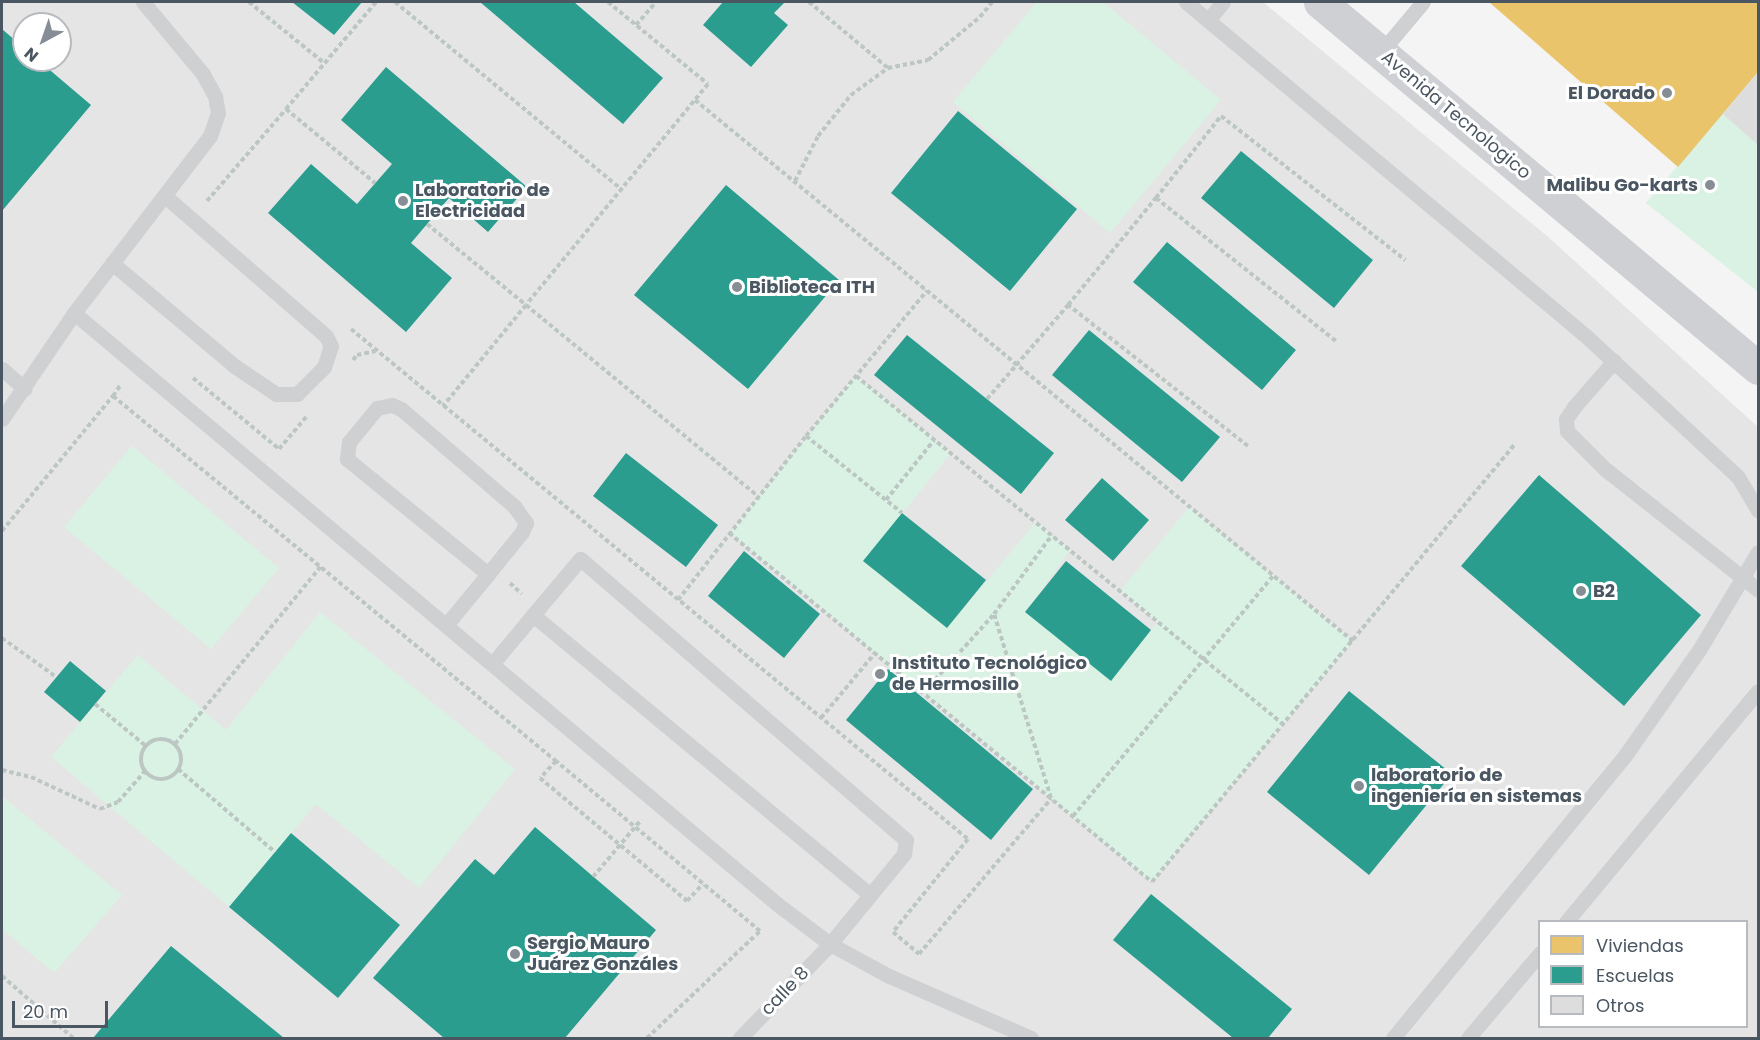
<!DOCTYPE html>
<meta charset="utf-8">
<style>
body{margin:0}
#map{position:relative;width:1760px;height:1040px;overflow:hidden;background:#f4f4f4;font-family:Poppins,sans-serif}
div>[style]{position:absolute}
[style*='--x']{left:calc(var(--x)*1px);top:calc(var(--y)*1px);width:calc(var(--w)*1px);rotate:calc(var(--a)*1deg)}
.education>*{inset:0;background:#e6e5e6}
.green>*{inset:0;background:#d9f2e3}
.homes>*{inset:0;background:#e9c46a}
.schools>*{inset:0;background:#2a9d8f}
.building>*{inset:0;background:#ddddde}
.path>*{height:4px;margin-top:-2px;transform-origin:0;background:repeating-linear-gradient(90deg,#bcc7c4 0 4.5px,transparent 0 7.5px)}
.path>.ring{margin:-2px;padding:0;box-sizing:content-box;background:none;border:4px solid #bcc7c4;border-radius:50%}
.lane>*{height:15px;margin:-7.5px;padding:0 7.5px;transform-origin:7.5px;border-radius:7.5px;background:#ced0d2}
.secondary>*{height:33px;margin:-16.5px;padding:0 16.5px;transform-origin:16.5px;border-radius:16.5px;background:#ced0d4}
.dots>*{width:16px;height:16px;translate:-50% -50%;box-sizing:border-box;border:3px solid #fff;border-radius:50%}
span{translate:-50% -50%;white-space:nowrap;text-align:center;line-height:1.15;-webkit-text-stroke:6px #fff;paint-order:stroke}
.poi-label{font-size:18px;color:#4a5661;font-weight:700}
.right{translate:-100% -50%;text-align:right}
.left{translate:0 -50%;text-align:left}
.street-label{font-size:18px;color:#4a5661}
.frame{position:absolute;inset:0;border:3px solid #4a5661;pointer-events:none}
.legend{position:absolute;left:1538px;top:920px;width:210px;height:108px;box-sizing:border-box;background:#fff;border:2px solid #b7bbc0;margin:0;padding:8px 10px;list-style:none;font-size:18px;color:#4a5661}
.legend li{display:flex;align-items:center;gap:12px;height:30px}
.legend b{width:30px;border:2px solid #b7bbc0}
.north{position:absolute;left:12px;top:12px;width:60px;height:60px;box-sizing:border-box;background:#fff;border:2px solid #b7bbc0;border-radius:50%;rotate:220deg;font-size:16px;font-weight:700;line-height:24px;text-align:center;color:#4a5661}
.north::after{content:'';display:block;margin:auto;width:21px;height:27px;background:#868d94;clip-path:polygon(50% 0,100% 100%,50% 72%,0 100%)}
.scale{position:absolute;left:12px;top:1001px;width:96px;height:27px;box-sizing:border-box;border:3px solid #4a5661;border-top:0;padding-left:8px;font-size:18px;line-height:21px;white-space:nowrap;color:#4a5661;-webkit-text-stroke:4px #fff;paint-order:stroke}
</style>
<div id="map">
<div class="education">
<div style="clip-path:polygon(evenodd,2px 2px,1263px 2px,1547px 236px,1758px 427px,1758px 1038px,2px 1038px,2px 2px,24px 24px,60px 24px,60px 60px,24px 60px,24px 24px,2px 2px,1540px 922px,1746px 922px,1746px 1026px,1540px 1026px,1540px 922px)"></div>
</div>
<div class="green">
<div style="clip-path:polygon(1037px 2px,1103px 2px,1221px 100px,1110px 233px,953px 102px)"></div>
<div style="clip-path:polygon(1758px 72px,1758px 292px,1646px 203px)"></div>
<div style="clip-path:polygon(856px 376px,951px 453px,864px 561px,947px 628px,1036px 522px,1070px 550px,1026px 612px,1111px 680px,1158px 622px,1120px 591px,1189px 507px,1353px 641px,1152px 882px,730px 533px)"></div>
<div style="clip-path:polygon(132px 446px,279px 568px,211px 649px,64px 527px)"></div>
<div style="clip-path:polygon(320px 612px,515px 769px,419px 888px,316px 804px,229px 907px,51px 757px,138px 655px,226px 730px)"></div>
<div style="clip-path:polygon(2px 796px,122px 895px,54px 973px,2px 929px)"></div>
</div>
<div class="homes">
<div style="clip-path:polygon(1489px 2px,1758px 2px,1758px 72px,1678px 167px)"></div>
</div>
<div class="schools">
<div style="clip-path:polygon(292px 2px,362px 2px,334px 35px)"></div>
<div style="clip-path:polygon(480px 2px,574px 2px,663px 78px,623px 124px)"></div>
<div style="clip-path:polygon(723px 2px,785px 2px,774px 13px,788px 25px,751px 67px,703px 25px)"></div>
<div style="clip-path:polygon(2px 29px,24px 48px,24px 60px,38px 60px,91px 105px,2px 211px)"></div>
<div style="clip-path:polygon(386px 67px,527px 187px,488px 232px,449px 198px,411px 243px,452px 278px,406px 332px,268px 213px,311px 164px,357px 204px,392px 164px,341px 120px)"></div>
<div style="clip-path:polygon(958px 111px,1077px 209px,1010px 291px,891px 193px)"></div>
<div style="clip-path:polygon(1241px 151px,1373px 260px,1334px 308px,1201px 198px)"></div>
<div style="clip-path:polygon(726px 185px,839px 280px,748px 389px,634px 295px)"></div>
<div style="clip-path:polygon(1167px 242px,1296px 350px,1262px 390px,1133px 282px)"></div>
<div style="clip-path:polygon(1089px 330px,1220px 437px,1182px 482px,1052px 375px)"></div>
<div style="clip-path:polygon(907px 335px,1054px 453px,1021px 494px,874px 375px)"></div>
<div style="clip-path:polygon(626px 453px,718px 525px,686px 567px,593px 496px)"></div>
<div style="clip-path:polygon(1539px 475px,1701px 615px,1624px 706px,1461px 566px)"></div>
<div style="clip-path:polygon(1102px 478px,1149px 520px,1113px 561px,1065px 520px)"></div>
<div style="clip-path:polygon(902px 513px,986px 580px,947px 628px,863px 561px)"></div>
<div style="clip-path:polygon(744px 551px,820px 614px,784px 658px,708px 596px)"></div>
<div style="clip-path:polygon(1066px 561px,1151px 630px,1111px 681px,1025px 612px)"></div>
<div style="clip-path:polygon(70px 661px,106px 691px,80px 722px,44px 692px)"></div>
<div style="clip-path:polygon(888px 669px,1033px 789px,991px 840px,846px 720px)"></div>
<div style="clip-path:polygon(1349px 691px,1452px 774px,1369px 875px,1267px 792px)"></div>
<div style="clip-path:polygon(535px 827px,656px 930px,565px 1038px,444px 1038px,373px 978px,475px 859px,494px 875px)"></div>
<div style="clip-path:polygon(291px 833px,400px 925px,338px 998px,229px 907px)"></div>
<div style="clip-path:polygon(1151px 894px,1292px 1009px,1268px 1038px,1233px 1038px,1113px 940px)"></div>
<div style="clip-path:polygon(171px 946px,284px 1038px,93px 1038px)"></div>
</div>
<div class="building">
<div style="clip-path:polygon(1758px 72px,1758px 145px,1723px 114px)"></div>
</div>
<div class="path">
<div style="--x:249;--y:2;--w:97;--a:39.1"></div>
<div style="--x:395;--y:2;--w:293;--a:39.6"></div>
<div style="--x:608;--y:2;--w:129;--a:39.4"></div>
<div style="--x:708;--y:84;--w:286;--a:129.5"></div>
<div style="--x:526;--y:305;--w:301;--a:39.5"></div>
<div style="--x:809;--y:2;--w:103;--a:39.9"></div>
<div style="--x:636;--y:25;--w:30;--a:-49"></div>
<div style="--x:695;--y:100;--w:852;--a:39.43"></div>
<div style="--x:286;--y:109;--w:140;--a:-49.9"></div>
<div style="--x:795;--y:181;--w:51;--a:-62.9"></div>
<div style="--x:818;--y:136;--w:53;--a:-51.2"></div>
<div style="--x:851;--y:95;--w:46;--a:-36.1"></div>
<div style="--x:888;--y:68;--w:41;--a:-11.3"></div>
<div style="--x:928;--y:60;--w:67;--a:-39.6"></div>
<div style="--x:980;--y:17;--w:19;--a:-51"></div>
<div style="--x:1156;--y:198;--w:105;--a:-51.6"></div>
<div style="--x:1221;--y:116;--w:234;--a:38"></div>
<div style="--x:207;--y:201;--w:121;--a:-49.3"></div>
<div style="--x:286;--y:109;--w:116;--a:39.7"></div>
<div style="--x:427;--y:224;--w:128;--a:39.3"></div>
<div style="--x:526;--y:305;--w:131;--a:129.4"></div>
<div style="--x:351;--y:329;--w:800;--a:39.58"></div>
<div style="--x:968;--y:839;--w:119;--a:128.9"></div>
<div style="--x:893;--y:932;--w:34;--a:40"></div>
<div style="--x:919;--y:954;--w:204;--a:-49.6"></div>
<div style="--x:353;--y:360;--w:6;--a:-51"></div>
<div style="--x:357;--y:355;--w:19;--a:-12"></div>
<div style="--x:856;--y:376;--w:551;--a:39.18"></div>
<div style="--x:193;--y:378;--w:112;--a:39.5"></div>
<div style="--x:279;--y:449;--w:42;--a:-49.8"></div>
<div style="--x:113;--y:396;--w:14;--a:-56"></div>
<div style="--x:987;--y:399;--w:124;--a:-49.2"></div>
<div style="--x:806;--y:436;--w:189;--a:-50.2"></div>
<div style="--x:1248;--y:446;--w:229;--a:-141.9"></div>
<div style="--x:1068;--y:305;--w:139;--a:-50.6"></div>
<div style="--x:1156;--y:198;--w:230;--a:38.5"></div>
<div style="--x:886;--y:500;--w:77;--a:-51.3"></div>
<div style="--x:2;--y:531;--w:175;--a:-50.6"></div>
<div style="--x:113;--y:396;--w:574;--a:39.49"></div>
<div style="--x:729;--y:533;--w:548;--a:39.52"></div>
<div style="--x:1152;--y:882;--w:569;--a:-50.35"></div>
<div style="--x:510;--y:583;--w:16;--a:43"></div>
<div style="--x:678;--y:600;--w:208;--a:-52"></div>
<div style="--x:806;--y:436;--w:123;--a:38.7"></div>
<div style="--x:2;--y:638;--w:67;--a:35.8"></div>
<div style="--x:925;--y:691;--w:103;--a:-48.1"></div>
<div style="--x:95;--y:704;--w:66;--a:39.5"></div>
<div style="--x:821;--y:718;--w:85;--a:-50.3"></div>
<div class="ring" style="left:141px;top:739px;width:36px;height:36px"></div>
<div style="--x:175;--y:744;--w:230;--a:-50.6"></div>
<div style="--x:178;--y:769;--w:128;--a:40.6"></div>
<div style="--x:2;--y:770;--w:30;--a:14"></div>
<div style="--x:31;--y:777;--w:76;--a:24.9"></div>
<div style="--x:100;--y:809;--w:19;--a:-21"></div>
<div style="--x:118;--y:802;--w:43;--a:-48.8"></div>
<div style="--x:1051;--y:798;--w:193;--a:-107.2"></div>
<div style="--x:994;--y:614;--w:98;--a:-53.7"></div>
<div style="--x:1073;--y:816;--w:312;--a:-50.2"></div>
<div style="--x:593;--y:877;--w:75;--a:-49.9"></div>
<div style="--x:2;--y:976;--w:94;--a:41.1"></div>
<div style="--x:647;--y:1038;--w:156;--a:-43.4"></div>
<div style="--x:760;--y:931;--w:266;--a:-140.2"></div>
<div style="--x:556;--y:761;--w:23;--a:133"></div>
<div style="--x:540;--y:778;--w:192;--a:39.9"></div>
<div style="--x:687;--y:901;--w:23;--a:-47"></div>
</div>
<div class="lane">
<div style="--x:1186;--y:2;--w:521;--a:39.86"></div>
<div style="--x:1586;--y:336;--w:207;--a:42.8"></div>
<div style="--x:1738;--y:477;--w:39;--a:59"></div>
<div style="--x:1208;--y:20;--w:23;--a:-50"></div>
<div style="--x:1381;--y:52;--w:65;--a:-50"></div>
<div style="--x:112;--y:263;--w:162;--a:40"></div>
<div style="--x:236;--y:367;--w:48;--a:34"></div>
<div style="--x:276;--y:394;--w:21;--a:0"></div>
<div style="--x:297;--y:394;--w:38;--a:-45"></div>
<div style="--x:324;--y:367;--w:22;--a:-72"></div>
<div style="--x:331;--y:346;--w:11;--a:-117"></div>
<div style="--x:326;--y:336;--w:213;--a:-139"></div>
<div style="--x:74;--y:313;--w:223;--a:-52.5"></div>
<div style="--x:210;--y:136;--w:24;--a:-71"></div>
<div style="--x:218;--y:113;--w:17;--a:-100"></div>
<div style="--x:215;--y:96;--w:25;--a:-119"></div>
<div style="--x:203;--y:74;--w:94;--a:-129.8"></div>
<div style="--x:1614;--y:361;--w:61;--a:131"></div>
<div style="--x:1574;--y:407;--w:14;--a:124"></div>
<div style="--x:1566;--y:419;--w:12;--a:85"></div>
<div style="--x:1567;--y:431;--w:54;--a:45"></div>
<div style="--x:1605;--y:469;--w:195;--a:38.3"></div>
<div style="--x:2;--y:369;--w:30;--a:41"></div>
<div style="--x:2;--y:419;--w:128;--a:-55.8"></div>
<div style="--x:74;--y:313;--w:918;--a:40.05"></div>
<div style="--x:777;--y:904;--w:66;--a:37"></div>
<div style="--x:830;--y:944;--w:67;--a:28.5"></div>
<div style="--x:889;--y:976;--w:155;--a:23.6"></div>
<div style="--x:447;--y:624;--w:65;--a:-50.6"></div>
<div style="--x:488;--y:574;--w:54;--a:-51"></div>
<div style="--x:522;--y:532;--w:10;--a:-66"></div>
<div style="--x:526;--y:523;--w:19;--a:-125"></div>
<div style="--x:515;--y:507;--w:150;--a:-139.3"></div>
<div style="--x:401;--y:409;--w:10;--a:-156"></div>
<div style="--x:392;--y:405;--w:15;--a:169"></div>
<div style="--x:377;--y:408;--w:44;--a:129.5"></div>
<div style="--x:349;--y:442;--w:17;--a:97"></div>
<div style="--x:347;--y:459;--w:182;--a:39.2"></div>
<div style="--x:493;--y:663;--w:62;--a:-50.2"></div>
<div style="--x:1566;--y:922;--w:300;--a:-50.3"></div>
<div style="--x:740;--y:1038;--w:130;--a:-46.2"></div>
<div style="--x:830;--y:944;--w:117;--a:-50.6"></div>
<div style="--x:904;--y:854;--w:14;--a:-82"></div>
<div style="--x:906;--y:840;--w:430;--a:-139.2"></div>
<div style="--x:580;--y:559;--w:73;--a:130"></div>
<div style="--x:533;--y:615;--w:438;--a:39.7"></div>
<div style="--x:1393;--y:1038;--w:364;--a:-50.6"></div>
<div style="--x:1624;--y:757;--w:131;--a:-55"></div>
<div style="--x:1699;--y:650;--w:114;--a:-59"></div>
<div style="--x:1468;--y:1038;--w:111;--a:-49.7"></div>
</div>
<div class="secondary">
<div style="--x:1320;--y:2;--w:571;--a:39.88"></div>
</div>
<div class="dots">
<div style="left:1667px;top:93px;background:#868d94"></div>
<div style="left:1710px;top:185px;background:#868d94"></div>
<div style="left:403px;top:201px;background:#868d94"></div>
<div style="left:737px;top:287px;background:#868d94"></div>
<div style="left:1581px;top:591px;background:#868d94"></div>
<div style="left:880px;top:674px;background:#868d94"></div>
<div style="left:1359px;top:786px;background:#868d94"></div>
<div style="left:515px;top:954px;background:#868d94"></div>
</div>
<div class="poi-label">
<span class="right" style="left:1655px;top:93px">El Dorado</span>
<span class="right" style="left:1698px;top:185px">Malibu Go-karts</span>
<span class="left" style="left:415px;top:201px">Laboratorio de<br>Electricidad</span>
<span class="left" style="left:749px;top:287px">Biblioteca ITH</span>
<span class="left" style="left:1593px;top:591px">B2</span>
<span class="left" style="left:892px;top:674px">Instituto Tecnológico<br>de Hermosillo</span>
<span class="left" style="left:1371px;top:786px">laboratorio de<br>ingeniería en sistemas</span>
<span class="left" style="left:527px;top:954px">Sergio Mauro<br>Juárez Gonzáles</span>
</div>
<div class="street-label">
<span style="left:1456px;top:115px;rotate:40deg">Avenida Tecnologico</span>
<span style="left:785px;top:991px;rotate:-46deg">calle 8</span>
</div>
<div class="frame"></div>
<ul class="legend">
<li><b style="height:16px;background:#e9c46a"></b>Viviendas</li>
<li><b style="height:16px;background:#2a9d8f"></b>Escuelas</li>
<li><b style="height:16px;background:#ddddde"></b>Otros</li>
</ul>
<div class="north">N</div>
<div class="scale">20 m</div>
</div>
